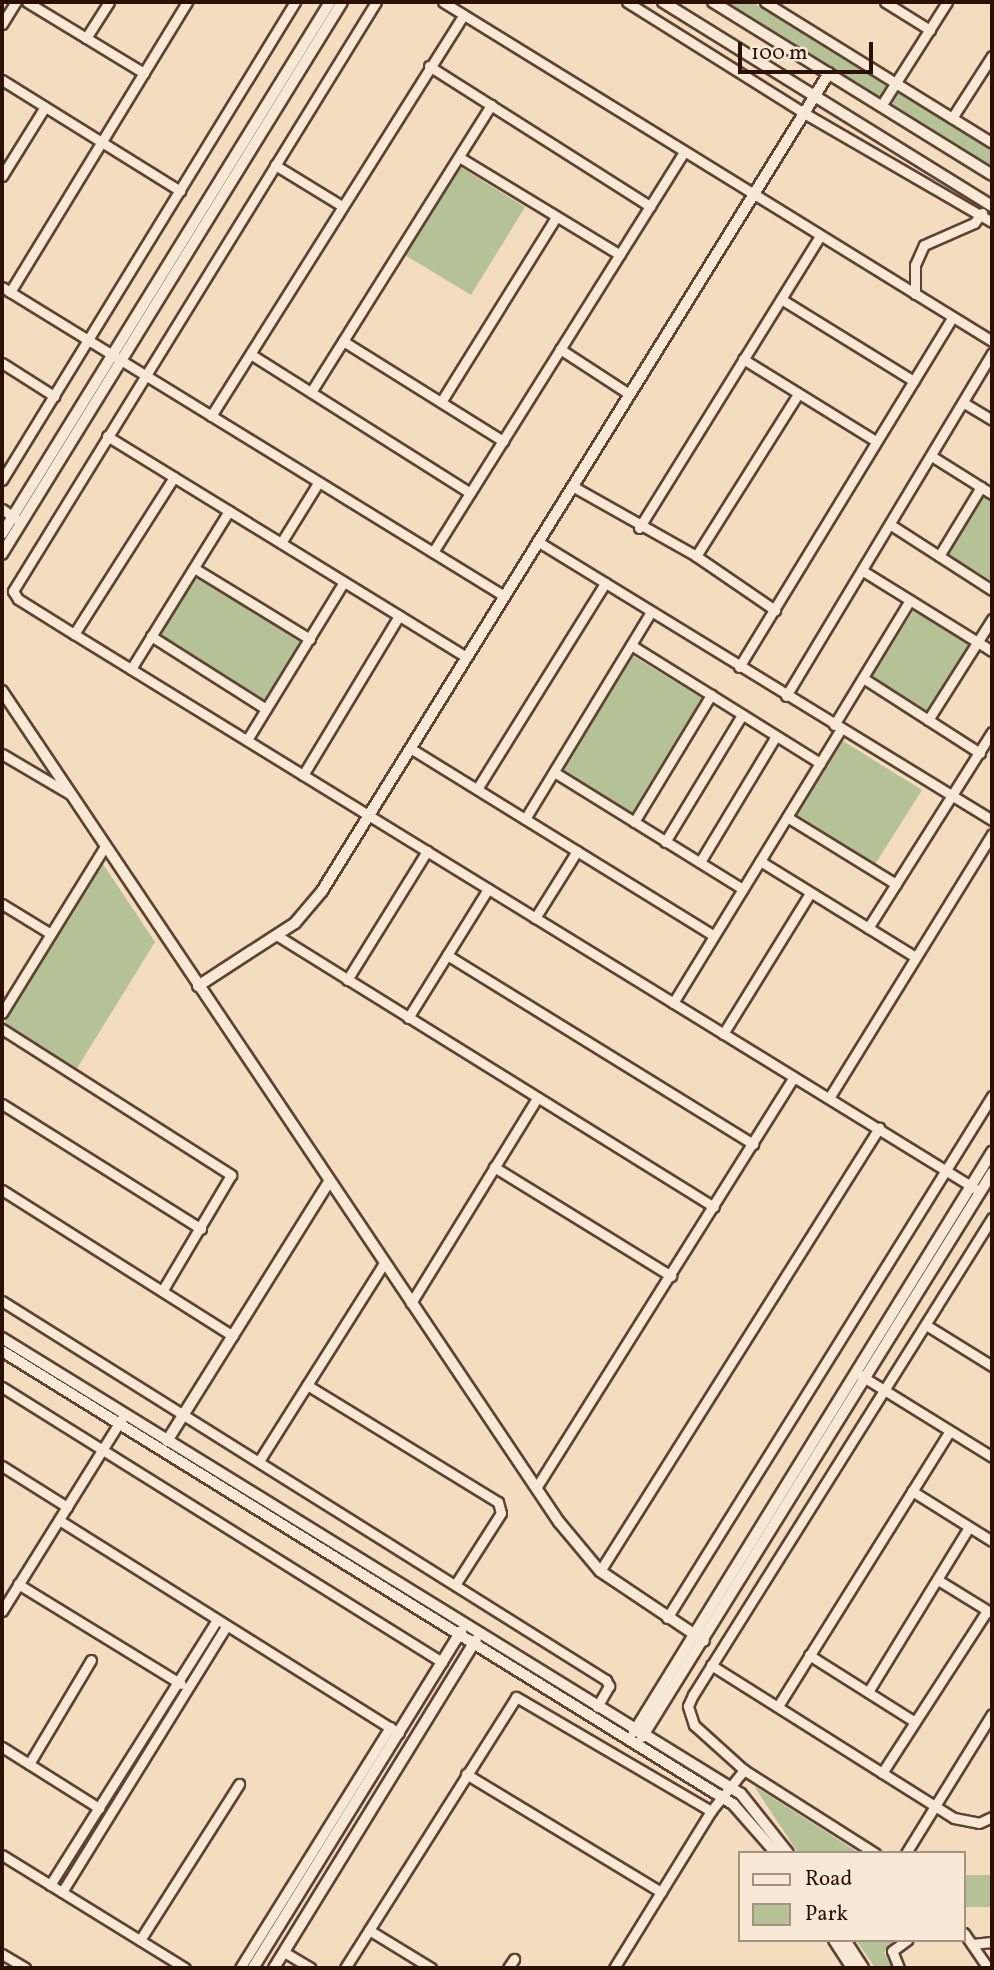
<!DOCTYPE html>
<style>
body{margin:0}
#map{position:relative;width:994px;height:1970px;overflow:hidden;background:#f3ddbe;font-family:Vollkorn,serif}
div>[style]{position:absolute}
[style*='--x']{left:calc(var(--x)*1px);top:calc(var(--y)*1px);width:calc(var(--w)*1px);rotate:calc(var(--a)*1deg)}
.green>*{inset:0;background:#b5c296}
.roads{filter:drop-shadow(2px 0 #5e4333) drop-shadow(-2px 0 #5e4333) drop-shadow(0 2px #5e4333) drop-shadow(0 -2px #5e4333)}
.minor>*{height:9px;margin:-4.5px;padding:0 4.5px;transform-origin:4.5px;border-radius:4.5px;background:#f7e9d5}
.tertiary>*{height:10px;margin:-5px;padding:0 5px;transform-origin:5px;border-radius:5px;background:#f7e9d5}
span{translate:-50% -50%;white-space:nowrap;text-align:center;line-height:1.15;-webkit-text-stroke:6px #f7e9d5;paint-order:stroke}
.frame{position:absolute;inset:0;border:4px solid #2c1005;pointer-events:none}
.legend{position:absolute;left:738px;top:1851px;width:228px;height:91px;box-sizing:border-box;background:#f7e9d5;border:2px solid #a69282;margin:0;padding:9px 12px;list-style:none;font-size:21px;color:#2c1005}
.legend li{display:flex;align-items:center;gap:14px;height:35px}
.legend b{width:35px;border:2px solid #a69282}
.scale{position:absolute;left:738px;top:42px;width:135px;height:32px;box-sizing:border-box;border:4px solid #2c1005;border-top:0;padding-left:9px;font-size:21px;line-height:24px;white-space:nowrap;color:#2c1005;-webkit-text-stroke:5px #f7e9d5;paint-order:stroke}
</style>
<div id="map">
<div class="green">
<div style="clip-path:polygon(728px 2px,752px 2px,888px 87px,881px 98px)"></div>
<div style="clip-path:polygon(899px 92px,992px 150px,992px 166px,892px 104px)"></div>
<div style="clip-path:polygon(459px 166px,525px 207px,471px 295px,405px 255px)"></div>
<div style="clip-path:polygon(982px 496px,992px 502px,992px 581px,947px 554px)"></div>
<div style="clip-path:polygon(197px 576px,301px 641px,264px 700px,160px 635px)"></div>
<div style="clip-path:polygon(915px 608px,970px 643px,927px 711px,872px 677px)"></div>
<div style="clip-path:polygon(633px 656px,702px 698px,632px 813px,563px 770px)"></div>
<div style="clip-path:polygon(843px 741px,922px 790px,874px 866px,795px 817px)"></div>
<div style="clip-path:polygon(103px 864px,155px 942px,76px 1070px,4px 1023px)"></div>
<div style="clip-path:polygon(754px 1786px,859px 1853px,798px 1853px)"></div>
<div style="clip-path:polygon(964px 1875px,992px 1875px,992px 1907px,964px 1907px)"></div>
<div style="clip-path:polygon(856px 1940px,894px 1940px,884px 1953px,894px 1968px,875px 1968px)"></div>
</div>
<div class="roads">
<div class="minor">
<div style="--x:27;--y:2;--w:137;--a:31.3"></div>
<div style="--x:376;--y:2;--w:692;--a:121.65"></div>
<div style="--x:13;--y:591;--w:9;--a:58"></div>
<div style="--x:18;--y:599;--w:66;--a:32"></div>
<div style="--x:74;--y:634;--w:1057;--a:31.61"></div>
<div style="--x:443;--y:2;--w:645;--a:31.69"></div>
<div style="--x:627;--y:2;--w:209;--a:32.1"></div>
<div style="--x:804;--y:113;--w:217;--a:30.1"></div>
<div style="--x:765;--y:2;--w:267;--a:31.8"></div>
<div style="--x:885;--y:2;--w:53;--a:31.9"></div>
<div style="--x:2;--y:24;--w:26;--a:-58"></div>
<div style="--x:86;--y:38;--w:43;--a:-57.4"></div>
<div style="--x:429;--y:66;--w:262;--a:32.4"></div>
<div style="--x:2;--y:80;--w:210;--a:31.9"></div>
<div style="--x:881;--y:106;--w:123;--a:-57.6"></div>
<div style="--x:952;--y:118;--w:74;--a:-57.2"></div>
<div style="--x:459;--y:157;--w:188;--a:31.3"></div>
<div style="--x:275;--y:165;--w:79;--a:31.5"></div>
<div style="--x:2;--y:176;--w:81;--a:-58.1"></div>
<div style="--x:2;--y:287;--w:589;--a:31.61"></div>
<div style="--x:10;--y:292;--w:340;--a:-58.6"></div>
<div style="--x:915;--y:294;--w:29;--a:-90"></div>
<div style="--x:915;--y:265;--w:22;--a:-66"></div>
<div style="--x:924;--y:245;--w:55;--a:-23.7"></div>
<div style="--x:974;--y:223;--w:13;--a:-51"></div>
<div style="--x:781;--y:299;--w:156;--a:31.7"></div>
<div style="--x:343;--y:341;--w:189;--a:32"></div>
<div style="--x:560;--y:349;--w:82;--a:33.1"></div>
<div style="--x:252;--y:355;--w:258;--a:32.3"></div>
<div style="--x:743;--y:359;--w:156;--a:31.7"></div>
<div style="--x:2;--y:363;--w:62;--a:32.4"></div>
<div style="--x:311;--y:392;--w:339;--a:-57.9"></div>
<div style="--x:441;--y:402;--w:218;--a:-58.1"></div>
<div style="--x:964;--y:403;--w:33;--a:31"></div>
<div style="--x:211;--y:416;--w:474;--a:-57.8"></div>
<div style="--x:107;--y:436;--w:422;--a:31.6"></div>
<div style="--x:933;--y:457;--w:70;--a:32.1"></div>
<div style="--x:2;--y:480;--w:561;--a:-58.49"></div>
<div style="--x:572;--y:486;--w:142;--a:29.4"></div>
<div style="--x:696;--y:556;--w:96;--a:34.4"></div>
<div style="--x:2;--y:509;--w:19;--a:35"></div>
<div style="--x:891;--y:525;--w:120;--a:32.8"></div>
<div style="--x:639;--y:528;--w:341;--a:-58.2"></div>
<div style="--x:537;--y:541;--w:534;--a:31.52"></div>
<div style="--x:281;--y:543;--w:70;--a:-58.3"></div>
<div style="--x:433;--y:552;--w:472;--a:-57.9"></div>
<div style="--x:696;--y:556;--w:191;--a:-57.8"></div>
<div style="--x:939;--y:556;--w:81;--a:-58.7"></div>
<div style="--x:194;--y:568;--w:136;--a:31.5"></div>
<div style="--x:863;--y:571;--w:152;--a:31.8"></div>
<div style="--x:74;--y:634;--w:186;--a:-57.5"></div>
<div style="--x:151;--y:636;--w:136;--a:32.4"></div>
<div style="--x:631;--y:645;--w:223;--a:32"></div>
<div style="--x:739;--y:667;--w:409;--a:-58.6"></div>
<div style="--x:131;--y:669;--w:186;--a:-58.2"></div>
<div style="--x:863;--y:678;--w:139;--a:32.7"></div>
<div style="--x:786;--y:696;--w:400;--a:-59"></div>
<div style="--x:928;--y:720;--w:120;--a:-57.6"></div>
<div style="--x:834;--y:725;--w:146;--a:-58.7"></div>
<div style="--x:247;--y:740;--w:185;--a:-58.5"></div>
<div style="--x:410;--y:748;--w:357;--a:31.7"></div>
<div style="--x:2;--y:754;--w:79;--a:30.5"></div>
<div style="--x:554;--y:772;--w:222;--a:31.8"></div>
<div style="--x:303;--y:775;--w:186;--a:-58.9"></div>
<div style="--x:477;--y:789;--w:243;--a:-58.1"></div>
<div style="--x:787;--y:817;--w:128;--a:31.6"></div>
<div style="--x:525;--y:819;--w:242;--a:-58.7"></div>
<div style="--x:634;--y:822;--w:149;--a:-58.8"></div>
<div style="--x:665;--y:842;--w:149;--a:-58.8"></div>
<div style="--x:760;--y:861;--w:181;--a:31.7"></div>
<div style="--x:700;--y:862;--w:147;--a:-58.9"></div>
<div style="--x:2;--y:904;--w:57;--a:31.5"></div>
<div style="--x:535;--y:918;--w:79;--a:-57.9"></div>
<div style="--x:868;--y:928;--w:232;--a:-57.7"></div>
<div style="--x:278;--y:936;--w:513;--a:31.86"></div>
<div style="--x:447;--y:955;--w:360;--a:31.7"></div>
<div style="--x:347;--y:980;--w:152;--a:-58.2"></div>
<div style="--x:673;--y:1003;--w:320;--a:-58.5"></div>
<div style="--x:2;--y:1013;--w:196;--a:-58.3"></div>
<div style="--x:408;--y:1018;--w:152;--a:-58.2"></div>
<div style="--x:2;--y:1029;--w:272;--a:32.5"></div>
<div style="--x:231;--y:1175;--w:135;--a:120.7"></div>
<div style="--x:723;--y:1034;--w:166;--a:-58.3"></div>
<div style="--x:829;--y:1098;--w:310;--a:-58.3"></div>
<div style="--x:2;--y:1104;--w:235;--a:32.1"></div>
<div style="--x:494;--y:1167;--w:208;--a:31.6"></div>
<div style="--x:2;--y:1190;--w:273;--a:32.3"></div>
<div style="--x:2;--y:1301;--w:713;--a:32.11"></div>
<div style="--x:606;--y:1680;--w:7;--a:63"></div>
<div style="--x:609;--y:1686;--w:24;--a:120"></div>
<div style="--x:411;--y:1303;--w:241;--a:-58.4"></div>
<div style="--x:926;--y:1325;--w:78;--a:31.8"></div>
<div style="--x:860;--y:1375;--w:155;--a:31.8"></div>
<div style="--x:307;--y:1385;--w:224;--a:31.5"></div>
<div style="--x:498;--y:1502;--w:11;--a:75"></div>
<div style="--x:501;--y:1513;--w:85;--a:122.6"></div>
<div style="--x:2;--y:1387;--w:519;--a:32.01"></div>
<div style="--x:259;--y:1461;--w:234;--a:-57.7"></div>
<div style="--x:2;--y:1466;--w:77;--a:32.2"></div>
<div style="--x:536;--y:1488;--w:485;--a:-57.9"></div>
<div style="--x:912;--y:1491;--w:94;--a:32"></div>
<div style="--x:59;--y:1520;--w:401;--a:32.1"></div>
<div style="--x:600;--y:1571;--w:524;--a:-57.8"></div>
<div style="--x:938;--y:1580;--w:61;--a:31.6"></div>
<div style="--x:18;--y:1584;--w:191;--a:31.5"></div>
<div style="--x:2;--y:1611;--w:231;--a:-58.1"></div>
<div style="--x:667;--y:1618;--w:615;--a:-58.09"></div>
<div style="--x:809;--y:1655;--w:125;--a:32.3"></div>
<div style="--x:711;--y:1665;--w:287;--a:32.2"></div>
<div style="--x:954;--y:1818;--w:25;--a:11"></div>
<div style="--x:979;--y:1823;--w:14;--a:-25"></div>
<div style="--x:868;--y:1692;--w:193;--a:-58.5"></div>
<div style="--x:778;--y:1706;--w:324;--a:-58"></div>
<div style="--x:2;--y:1747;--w:115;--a:32.2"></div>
<div style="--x:29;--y:1764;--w:121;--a:-59.2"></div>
<div style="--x:744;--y:1770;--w:67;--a:-138"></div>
<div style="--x:694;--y:1725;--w:20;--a:-108"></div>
<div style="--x:688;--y:1706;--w:12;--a:-66"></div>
<div style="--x:693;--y:1695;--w:563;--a:-57.92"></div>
<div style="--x:882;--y:1773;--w:193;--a:-57.1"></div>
<div style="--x:466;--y:1774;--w:228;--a:31.2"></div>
<div style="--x:906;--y:1853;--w:163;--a:-58.3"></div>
<div style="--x:2;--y:1855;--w:215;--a:31.7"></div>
<div style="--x:50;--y:1885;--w:313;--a:-57.8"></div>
<div style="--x:62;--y:1892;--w:312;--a:-58.3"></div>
<div style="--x:369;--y:1930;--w:73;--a:31.5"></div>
<div style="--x:964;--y:1933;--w:42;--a:55.6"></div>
<div style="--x:140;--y:1940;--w:185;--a:-57.6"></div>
<div style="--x:972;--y:1944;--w:20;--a:-6"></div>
<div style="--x:284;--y:1952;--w:31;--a:31"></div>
<div style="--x:2;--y:1954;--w:27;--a:31"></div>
<div style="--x:240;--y:1968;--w:284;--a:-58.1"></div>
<div style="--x:345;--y:1968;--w:320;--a:-57.7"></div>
<div style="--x:516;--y:1697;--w:226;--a:30.3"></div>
<div style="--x:508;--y:1968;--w:11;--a:-56"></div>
<div style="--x:614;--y:1968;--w:185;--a:-58.3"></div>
<div style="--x:711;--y:1811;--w:53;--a:-51.2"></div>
<div style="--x:744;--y:1770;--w:155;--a:32.4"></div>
<div style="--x:899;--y:1968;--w:18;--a:-112"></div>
<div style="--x:892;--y:1951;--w:19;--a:-36"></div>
</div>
<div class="tertiary">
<div style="--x:663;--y:2;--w:387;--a:31.8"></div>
<div style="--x:713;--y:2;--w:328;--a:31.8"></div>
<div style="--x:2;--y:534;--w:625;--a:-58.34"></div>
<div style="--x:2;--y:554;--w:648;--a:-58.37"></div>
<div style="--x:2;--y:691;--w:1000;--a:56.17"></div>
<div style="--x:559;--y:1522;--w:64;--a:50.1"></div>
<div style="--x:600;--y:1571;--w:125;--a:33.9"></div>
<div style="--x:198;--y:986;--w:116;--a:-33"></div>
<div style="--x:295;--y:923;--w:42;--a:-49.8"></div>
<div style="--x:322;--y:891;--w:962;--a:-58.21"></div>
<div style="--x:2;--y:1338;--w:868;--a:31.68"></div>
<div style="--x:741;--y:1794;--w:75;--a:51.5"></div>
<div style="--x:2;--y:1351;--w:860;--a:31.79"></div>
<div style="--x:733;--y:1804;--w:65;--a:48.7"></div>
<div style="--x:167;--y:1441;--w:305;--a:-58"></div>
<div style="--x:634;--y:1732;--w:682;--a:-58.32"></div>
<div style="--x:642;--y:1737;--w:664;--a:-58.18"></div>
<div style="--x:834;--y:1940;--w:33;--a:57"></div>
<div style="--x:845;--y:1940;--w:33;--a:57"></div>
<div style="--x:253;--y:1968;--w:396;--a:-58.3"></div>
<div style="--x:274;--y:1968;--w:385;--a:-58.4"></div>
</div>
</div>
<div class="frame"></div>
<ul class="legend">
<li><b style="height:9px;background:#f7e9d5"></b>Road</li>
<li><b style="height:19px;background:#b5c296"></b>Park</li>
</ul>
<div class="scale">100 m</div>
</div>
